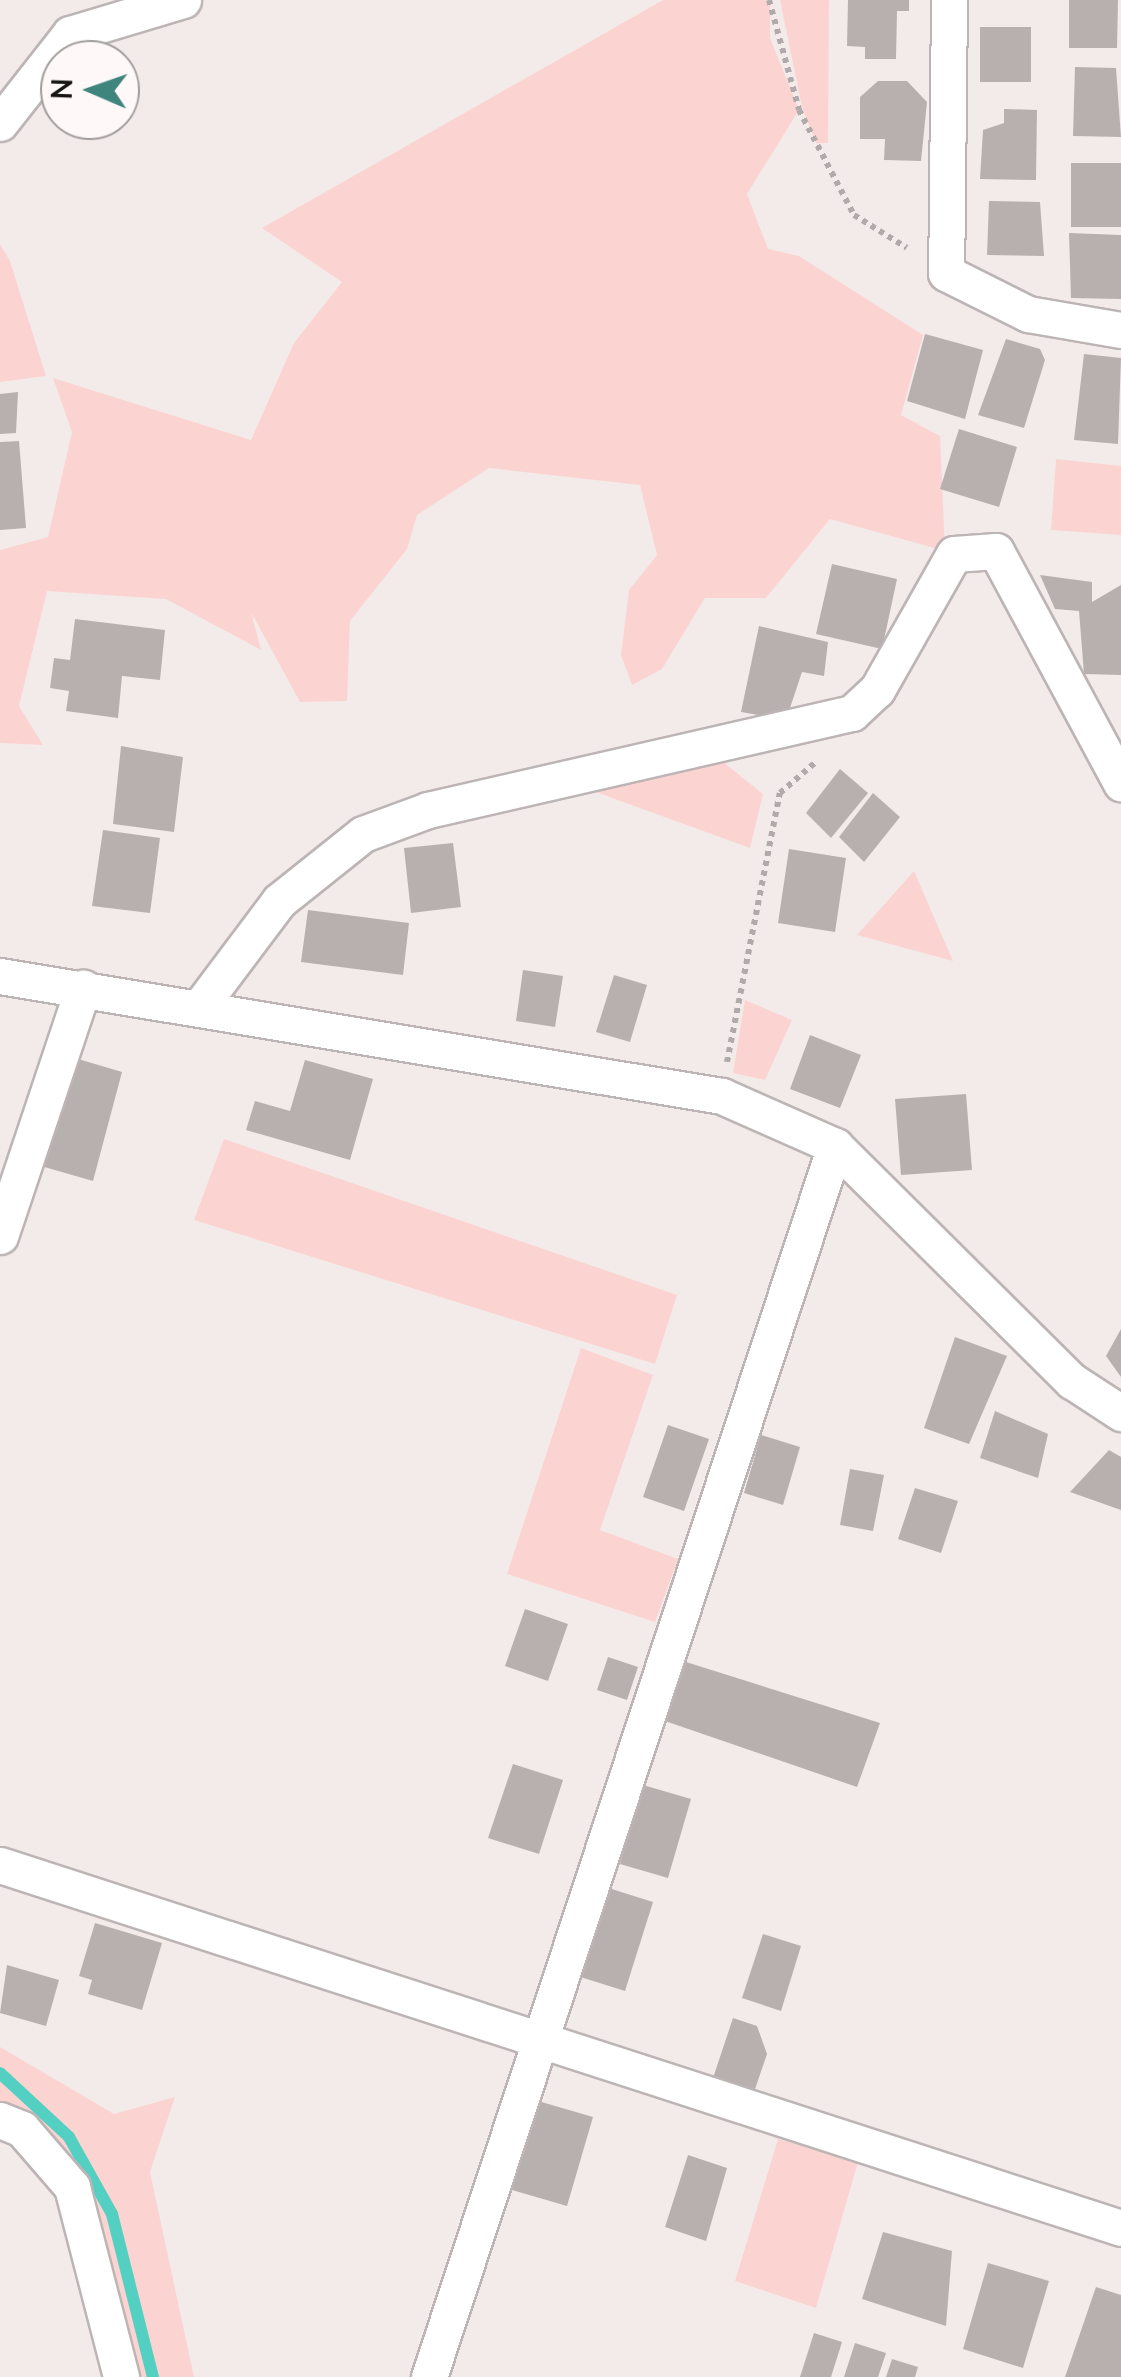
<!DOCTYPE html>
<style>
body{margin:0}
#map{position:relative;width:1121px;height:2377px;overflow:hidden;background:#f3ebea;font-family:Mulish,sans-serif}
div>[style]{position:absolute}
[style*='--x']{left:calc(var(--x)*1px);top:calc(var(--y)*1px);width:calc(var(--w)*1px);rotate:calc(var(--a)*1deg)}
.green>*{inset:0;background:#fbd4d2}
.stream>*{height:12px;margin:-6px;padding:0 6px;transform-origin:6px;border-radius:6px;background:#54d0c3}
.building>*{inset:0;background:#b8b0af}
.path>*{height:6px;margin-top:-3px;transform-origin:0;background:repeating-linear-gradient(90deg,#b1aaaa 0 5px,transparent 0 10px)}
.roads{filter:drop-shadow(2px 0 #bdb5b5) drop-shadow(-2px 0 #bdb5b5) drop-shadow(0 2px #bdb5b5) drop-shadow(0 -2px #bdb5b5)}
.street>*{height:35px;margin:-17.5px;padding:0 17.5px;transform-origin:17.5px;border-radius:17.5px;background:#fff}
span{translate:-50% -50%;white-space:nowrap;text-align:center;line-height:1.15;-webkit-text-stroke:9px #fff8f8;paint-order:stroke}
.north{position:absolute;left:40px;top:40px;width:100px;height:100px;box-sizing:border-box;background:#fff8f8;border:2px solid #a29d9d;border-radius:50%;rotate:272deg;font-size:28px;font-weight:700;line-height:40px;text-align:center;color:#171414}
.north::after{content:'';display:block;margin:auto;width:35px;height:45px;background:#3f857d;clip-path:polygon(50% 0,100% 100%,50% 72%,0 100%)}
</style>
<div id="map">
<div class="green">
<div style="clip-path:polygon(663px 0,770px 0,770px 38px,799px 110px,747px 194px,768px 249px,799px 256px,923px 335px,901px 415px,940px 436px,945px 551px,830px 519px,766px 598px,705px 598px,662px 669px,632px 685px,621px 655px,629px 590px,657px 555px,640px 485px,489px 468px,417px 515px,407px 549px,350px 621px,347px 701px,300px 702px,251px 612px,261px 650px,166px 599px,47px 591px,19px 706px,43px 745px,0 743px,0 550px,48px 537px,72px 432px,53px 378px,251px 440px,294px 343px,342px 282px,262px 228px)"></div>
<div style="clip-path:polygon(780px 0,829px 0,828px 143px,816px 143px,802px 107px)"></div>
<div style="clip-path:polygon(0 244px,10px 261px,46px 376px,0 382px)"></div>
<div style="clip-path:polygon(1056px 459px,1121px 466px,1121px 535px,1051px 530px)"></div>
<div style="clip-path:polygon(717px 757px,763px 794px,750px 848px,582px 787px)"></div>
<div style="clip-path:polygon(914px 871px,953px 961px,857px 935px)"></div>
<div style="clip-path:polygon(745px 1000px,792px 1020px,765px 1080px,733px 1073px)"></div>
<div style="clip-path:polygon(224px 1139px,677px 1295px,655px 1364px,194px 1220px)"></div>
<div style="clip-path:polygon(581px 1348px,653px 1375px,600px 1530px,678px 1559px,655px 1622px,507px 1574px)"></div>
<div style="clip-path:polygon(0 2047px,114px 2114px,175px 2097px,150px 2172px,194px 2377px,121px 2377px,72px 2187px,0 2117px)"></div>
<div style="clip-path:polygon(778px 2139px,858px 2162px,816px 2308px,735px 2281px)"></div>
</div>
<div class="stream">
<div style="--x:0;--y:2073;--w:94;--a:42.8"></div>
<div style="--x:69;--y:2137;--w:88;--a:60.8"></div>
<div style="--x:112;--y:2214;--w:168;--a:75.9"></div>
</div>
<div class="building">
<div style="clip-path:polygon(848px 0,909px 0,909px 11px,897px 11px,896px 59px,865px 59px,865px 47px,847px 46px)"></div>
<div style="clip-path:polygon(1069px 0,1118px 0,1117px 48px,1069px 48px)"></div>
<div style="clip-path:polygon(980px 27px,1031px 27px,1031px 82px,980px 82px)"></div>
<div style="clip-path:polygon(1075px 67px,1116px 68px,1121px 137px,1073px 136px)"></div>
<div style="clip-path:polygon(878px 81px,907px 81px,927px 102px,921px 161px,884px 160px,885px 139px,860px 139px,860px 97px)"></div>
<div style="clip-path:polygon(1004px 109px,1037px 110px,1036px 180px,980px 179px,983px 130px,1004px 123px)"></div>
<div style="clip-path:polygon(1071px 163px,1121px 163px,1121px 227px,1071px 227px)"></div>
<div style="clip-path:polygon(989px 201px,1040px 202px,1044px 256px,987px 255px)"></div>
<div style="clip-path:polygon(1069px 233px,1121px 235px,1121px 299px,1071px 298px)"></div>
<div style="clip-path:polygon(925px 334px,983px 350px,965px 419px,907px 401px)"></div>
<div style="clip-path:polygon(1006px 339px,1040px 349px,1045px 360px,1024px 428px,978px 415px)"></div>
<div style="clip-path:polygon(1084px 354px,1121px 358px,1118px 444px,1074px 440px)"></div>
<div style="clip-path:polygon(18px 392px,16px 433px,0 434px,0 394px)"></div>
<div style="clip-path:polygon(959px 429px,1017px 447px,999px 507px,940px 489px)"></div>
<div style="clip-path:polygon(19px 441px,26px 528px,0 530px,0 442px)"></div>
<div style="clip-path:polygon(832px 564px,897px 579px,882px 649px,816px 634px)"></div>
<div style="clip-path:polygon(1040px 575px,1092px 582px,1092px 602px,1121px 585px,1121px 675px,1084px 674px,1079px 611px,1055px 609px)"></div>
<div style="clip-path:polygon(75px 619px,165px 630px,160px 680px,122px 676px,118px 718px,66px 711px,69px 691px,50px 688px,54px 658px,70px 660px)"></div>
<div style="clip-path:polygon(759px 626px,828px 642px,824px 676px,802px 672px,786px 720px,741px 712px)"></div>
<div style="clip-path:polygon(121px 746px,183px 757px,174px 832px,113px 824px)"></div>
<div style="clip-path:polygon(840px 769px,868px 793px,831px 838px,806px 813px)"></div>
<div style="clip-path:polygon(873px 793px,900px 817px,864px 862px,839px 837px)"></div>
<div style="clip-path:polygon(103px 830px,160px 838px,150px 913px,92px 906px)"></div>
<div style="clip-path:polygon(453px 843px,461px 907px,411px 913px,404px 848px)"></div>
<div style="clip-path:polygon(789px 849px,846px 858px,835px 932px,778px 923px)"></div>
<div style="clip-path:polygon(308px 910px,409px 923px,403px 975px,301px 962px)"></div>
<div style="clip-path:polygon(523px 970px,563px 976px,555px 1027px,516px 1021px)"></div>
<div style="clip-path:polygon(614px 975px,647px 985px,630px 1042px,596px 1032px)"></div>
<div style="clip-path:polygon(810px 1035px,861px 1055px,840px 1108px,790px 1089px)"></div>
<div style="clip-path:polygon(68px 1056px,122px 1072px,93px 1181px,34px 1164px)"></div>
<div style="clip-path:polygon(305px 1060px,373px 1079px,350px 1160px,246px 1130px,255px 1101px,290px 1111px)"></div>
<div style="clip-path:polygon(966px 1094px,972px 1170px,901px 1175px,895px 1099px)"></div>
<div style="clip-path:polygon(1121px 1329px,1121px 1377px,1106px 1356px)"></div>
<div style="clip-path:polygon(955px 1337px,1007px 1356px,969px 1444px,924px 1428px)"></div>
<div style="clip-path:polygon(995px 1411px,1048px 1434px,1038px 1478px,980px 1458px)"></div>
<div style="clip-path:polygon(668px 1425px,709px 1439px,684px 1511px,643px 1497px)"></div>
<div style="clip-path:polygon(761px 1435px,800px 1447px,783px 1505px,744px 1493px)"></div>
<div style="clip-path:polygon(1109px 1450px,1121px 1457px,1121px 1510px,1070px 1492px)"></div>
<div style="clip-path:polygon(850px 1469px,884px 1475px,873px 1531px,840px 1525px)"></div>
<div style="clip-path:polygon(915px 1488px,958px 1501px,941px 1553px,898px 1539px)"></div>
<div style="clip-path:polygon(525px 1609px,568px 1624px,548px 1681px,505px 1666px)"></div>
<div style="clip-path:polygon(608px 1657px,638px 1667px,627px 1700px,597px 1690px)"></div>
<div style="clip-path:polygon(686px 1662px,880px 1723px,857px 1787px,665px 1721px)"></div>
<div style="clip-path:polygon(513px 1764px,563px 1780px,539px 1854px,488px 1838px)"></div>
<div style="clip-path:polygon(643px 1785px,691px 1799px,668px 1878px,620px 1864px)"></div>
<div style="clip-path:polygon(602px 1886px,653px 1902px,625px 1991px,574px 1975px)"></div>
<div style="clip-path:polygon(95px 1923px,162px 1943px,142px 2010px,88px 1994px,92px 1980px,79px 1976px)"></div>
<div style="clip-path:polygon(763px 1934px,801px 1946px,781px 2011px,742px 1998px)"></div>
<div style="clip-path:polygon(7px 1965px,59px 1980px,46px 2026px,0 2013px)"></div>
<div style="clip-path:polygon(733px 2018px,757px 2026px,767px 2054px,753px 2095px,712px 2081px)"></div>
<div style="clip-path:polygon(538px 2101px,593px 2117px,567px 2206px,512px 2190px)"></div>
<div style="clip-path:polygon(688px 2155px,727px 2168px,706px 2241px,665px 2227px)"></div>
<div style="clip-path:polygon(883px 2232px,952px 2251px,946px 2326px,862px 2299px)"></div>
<div style="clip-path:polygon(988px 2263px,1049px 2281px,1023px 2368px,963px 2349px)"></div>
<div style="clip-path:polygon(1096px 2287px,1121px 2295px,1121px 2377px,1065px 2377px)"></div>
<div style="clip-path:polygon(814px 2333px,842px 2342px,831px 2377px,800px 2377px)"></div>
<div style="clip-path:polygon(855px 2343px,886px 2353px,878px 2377px,844px 2377px)"></div>
<div style="clip-path:polygon(892px 2359px,918px 2367px,915px 2377px,886px 2377px)"></div>
</div>
<div class="path">
<div style="--x:769;--y:0;--w:114;--a:74.7"></div>
<div style="--x:799;--y:110;--w:119;--a:62.4"></div>
<div style="--x:854;--y:215;--w:62;--a:31.9"></div>
<div style="--x:727;--y:1062;--w:274;--a:-78.9"></div>
<div style="--x:780;--y:793;--w:49;--a:-40.9"></div>
</div>
<div class="roads">
<div class="street">
<div style="--x:949;--y:0;--w:273;--a:90.6"></div>
<div style="--x:946;--y:273;--w:92;--a:26.6"></div>
<div style="--x:1028;--y:314;--w:94;--a:9.8"></div>
<div style="--x:0;--y:123;--w:113;--a:-51.8"></div>
<div style="--x:70;--y:34;--w:118;--a:-16.7"></div>
<div style="--x:0;--y:976;--w:732;--a:9.44"></div>
<div style="--x:722;--y:1096;--w:124;--a:23.9"></div>
<div style="--x:835;--y:1146;--w:334;--a:44.8"></div>
<div style="--x:1072;--y:1381;--w:59;--a:33.1"></div>
<div style="--x:201;--y:1005;--w:130;--a:-53.1"></div>
<div style="--x:279;--y:901;--w:107;--a:-38.6"></div>
<div style="--x:363;--y:834;--w:69;--a:-20.3"></div>
<div style="--x:428;--y:810;--w:435;--a:-12.9"></div>
<div style="--x:852;--y:713;--w:34;--a:-43"></div>
<div style="--x:877;--y:690;--w:156;--a:-60.5"></div>
<div style="--x:954;--y:554;--w:42;--a:-4.1"></div>
<div style="--x:996;--y:551;--w:264;--a:61.7"></div>
<div style="--x:0;--y:1236;--w:262;--a:-71.5"></div>
<div style="--x:0;--y:1865;--w:1178;--a:17.94"></div>
<div style="--x:0;--y:2120;--w:24;--a:22"></div>
<div style="--x:22;--y:2129;--w:77;--a:49.2"></div>
<div style="--x:72;--y:2187;--w:196;--a:75.5"></div>
<div style="--x:429;--y:2377;--w:1296;--a:-71.75"></div>
</div>
</div>
<div class="north">N</div>
</div>
